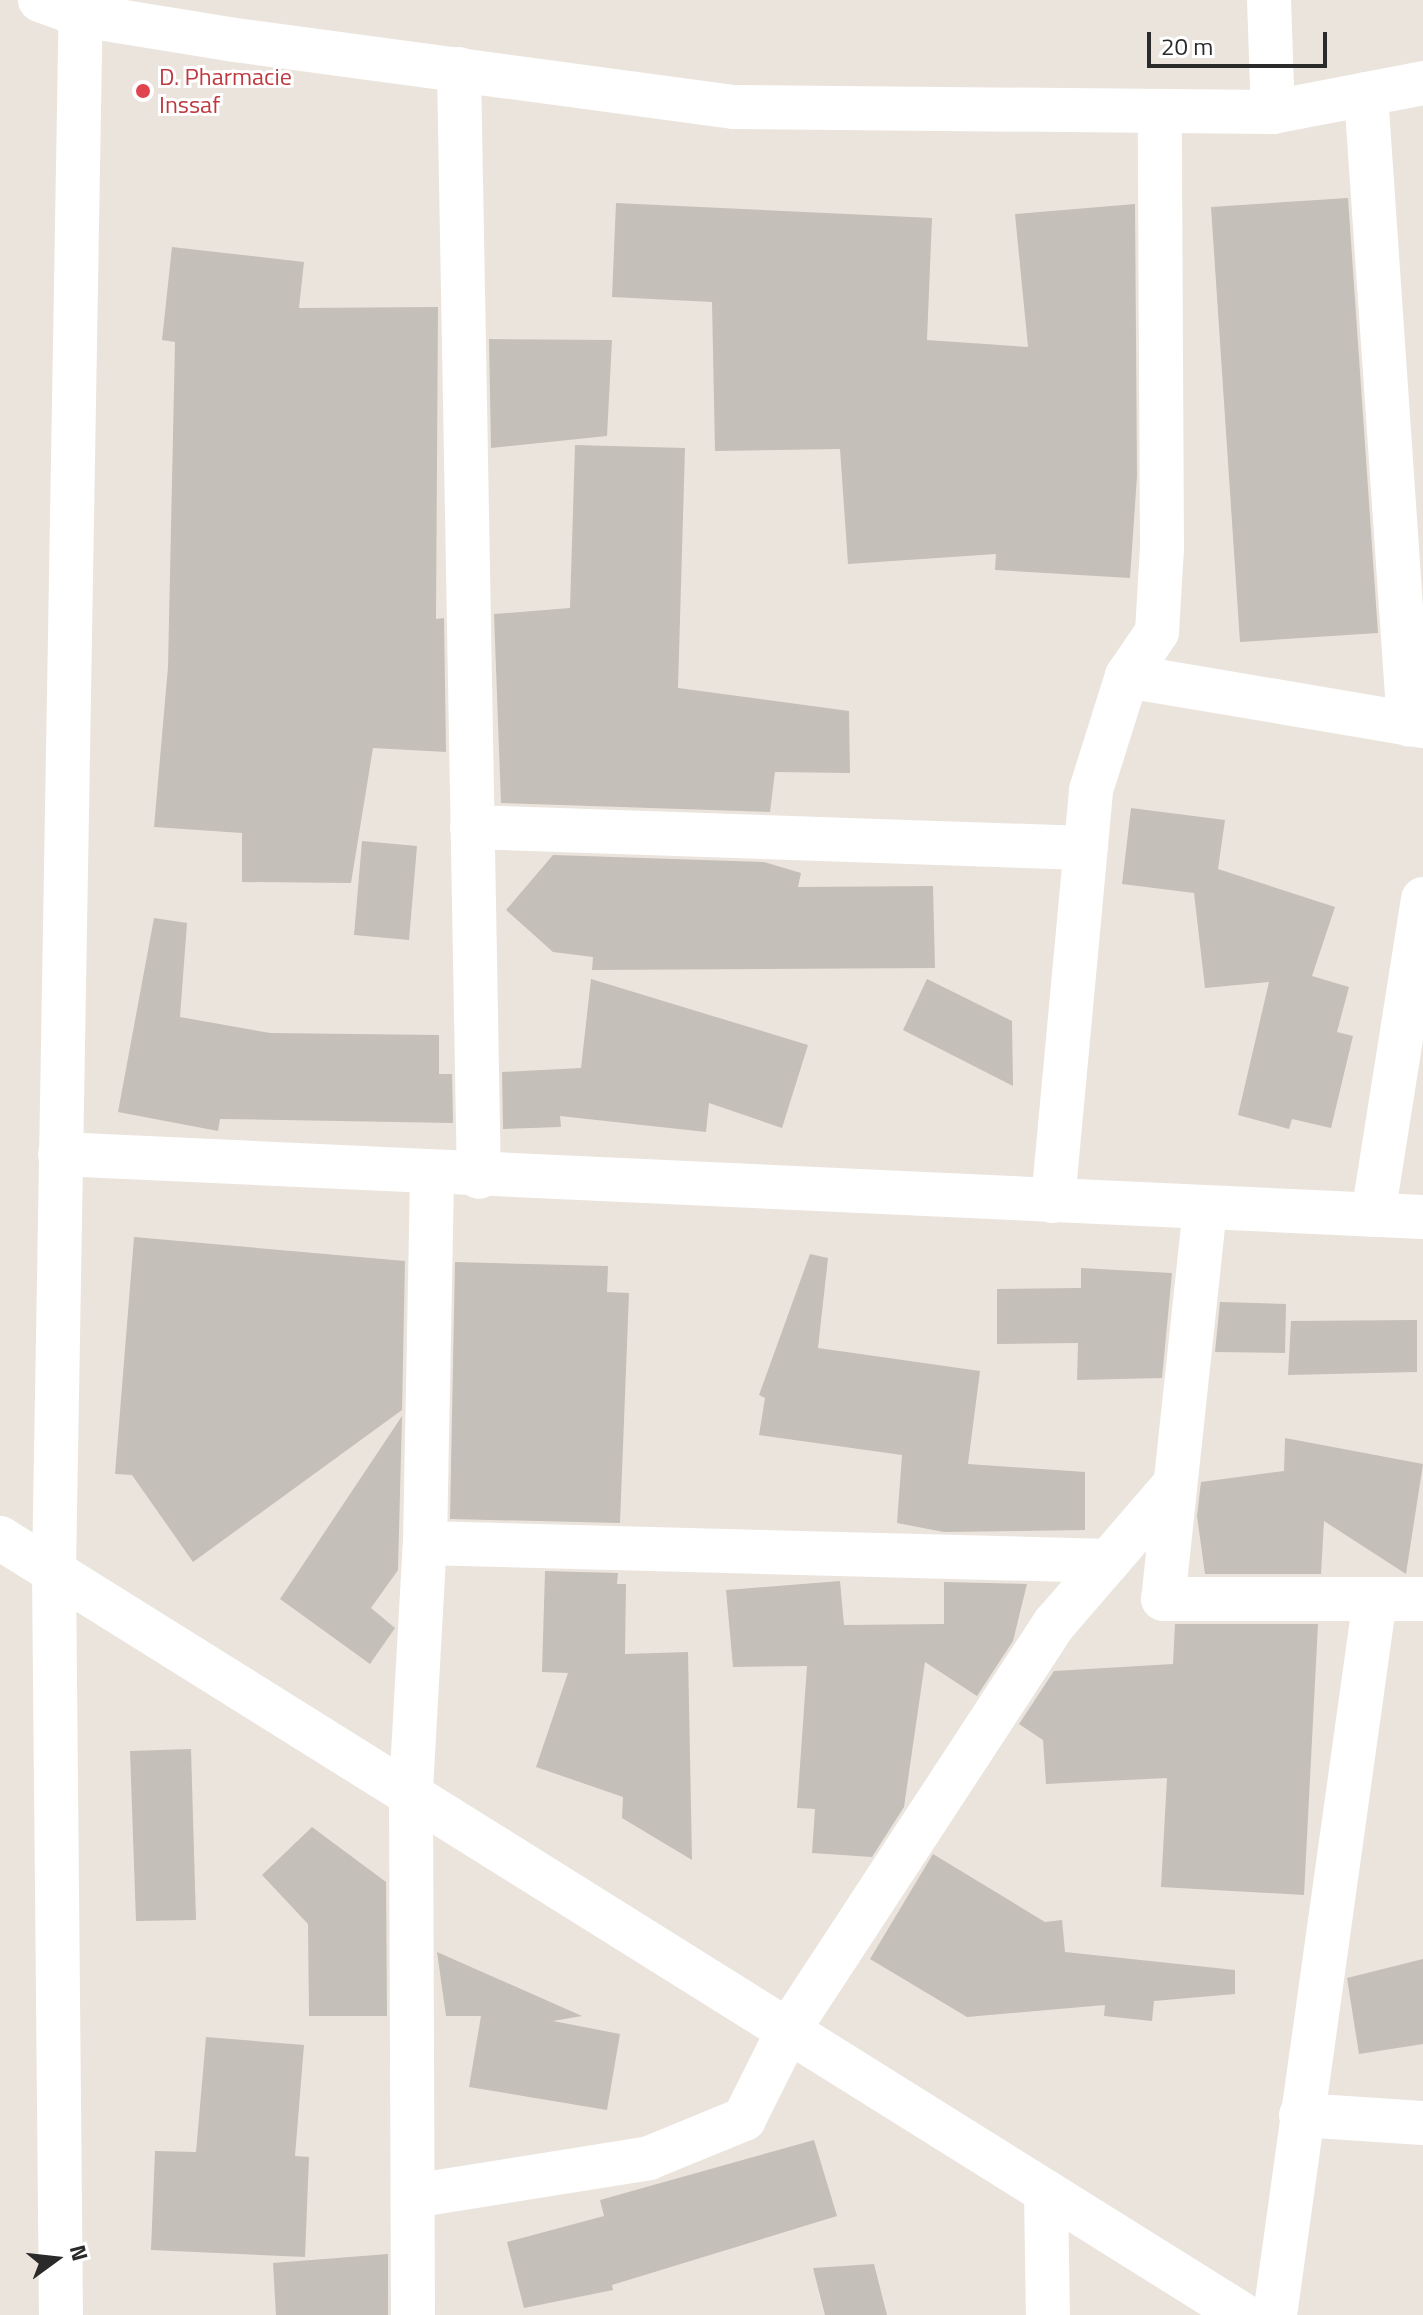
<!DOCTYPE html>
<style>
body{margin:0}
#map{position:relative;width:1423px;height:2315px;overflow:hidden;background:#ebe4dd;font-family:"Titillium Web",sans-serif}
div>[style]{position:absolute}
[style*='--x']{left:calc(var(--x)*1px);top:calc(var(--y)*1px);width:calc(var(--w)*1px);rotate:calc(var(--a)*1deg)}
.building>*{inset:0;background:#c4bfb8}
.minor>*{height:44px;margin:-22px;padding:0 22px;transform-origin:22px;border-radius:22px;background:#fff}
.dots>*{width:22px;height:22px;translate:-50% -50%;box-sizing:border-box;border:4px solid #fff;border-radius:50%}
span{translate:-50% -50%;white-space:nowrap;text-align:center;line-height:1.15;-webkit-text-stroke:6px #fff;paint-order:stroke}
.health-label{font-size:24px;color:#be3a42}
.left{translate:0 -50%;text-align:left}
.north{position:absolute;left:16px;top:2219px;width:80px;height:80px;-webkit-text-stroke:6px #fff;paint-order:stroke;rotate:75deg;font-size:22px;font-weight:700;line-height:32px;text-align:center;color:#2a2a2a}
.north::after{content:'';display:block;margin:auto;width:28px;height:36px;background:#2a2a2a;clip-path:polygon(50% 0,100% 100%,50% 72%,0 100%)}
.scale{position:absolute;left:1147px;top:32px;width:180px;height:36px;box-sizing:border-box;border:4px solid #2a2a2a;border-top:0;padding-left:10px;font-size:24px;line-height:28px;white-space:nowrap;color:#2a2a2a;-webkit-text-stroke:6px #fff;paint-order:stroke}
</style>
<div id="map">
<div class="building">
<div style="clip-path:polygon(1348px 198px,1378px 633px,1240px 642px,1211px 207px)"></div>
<div style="clip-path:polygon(616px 203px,932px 218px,927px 340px,1028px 347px,1015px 214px,1135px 204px,1137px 476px,1130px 578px,995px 570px,996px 554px,848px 564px,840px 449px,715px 451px,712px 302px,612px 297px)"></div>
<div style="clip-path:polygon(172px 247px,304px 262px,299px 308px,438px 307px,436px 619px,444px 618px,446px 752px,373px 748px,351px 883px,242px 882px,242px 833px,154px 827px,168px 667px,175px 342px,162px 340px)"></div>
<div style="clip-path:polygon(489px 339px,612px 340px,607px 436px,491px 448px)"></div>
<div style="clip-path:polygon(575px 445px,685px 448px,678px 688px,849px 711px,850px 773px,775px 772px,770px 812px,501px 803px,494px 614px,570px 608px)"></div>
<div style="clip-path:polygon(1131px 808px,1225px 820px,1218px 869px,1335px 907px,1312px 976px,1349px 987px,1337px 1032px,1353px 1036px,1331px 1128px,1292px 1119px,1289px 1129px,1238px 1115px,1269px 982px,1205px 988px,1194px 893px,1122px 884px)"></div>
<div style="clip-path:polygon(362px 841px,417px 846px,409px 940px,354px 935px)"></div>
<div style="clip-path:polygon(553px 855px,764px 862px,801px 873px,798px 887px,933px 886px,935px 968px,592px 970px,593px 957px,553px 952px,506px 910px)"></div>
<div style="clip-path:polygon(154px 918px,187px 923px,180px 1017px,270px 1033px,439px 1035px,439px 1074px,452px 1074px,453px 1123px,220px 1119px,218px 1131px,118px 1112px)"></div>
<div style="clip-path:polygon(591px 979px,808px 1045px,782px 1128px,709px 1103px,706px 1132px,560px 1116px,561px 1127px,503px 1129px,502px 1072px,581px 1068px)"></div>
<div style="clip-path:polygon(927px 979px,1012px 1021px,1013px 1086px,903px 1030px)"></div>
<div style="clip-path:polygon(134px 1237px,405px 1261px,402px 1410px,193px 1562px,132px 1475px,115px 1474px)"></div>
<div style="clip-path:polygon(810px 1254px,828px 1258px,818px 1348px,980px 1371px,968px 1464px,1085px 1472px,1085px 1530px,944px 1532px,897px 1523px,902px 1455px,759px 1435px,765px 1398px,759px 1395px)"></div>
<div style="clip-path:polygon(455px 1262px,608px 1266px,607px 1292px,629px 1293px,620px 1523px,450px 1519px)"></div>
<div style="clip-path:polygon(1081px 1268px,1172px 1273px,1162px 1378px,1077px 1380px,1078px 1343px,997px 1344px,997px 1289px,1081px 1288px)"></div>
<div style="clip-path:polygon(1220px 1302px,1286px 1304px,1285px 1353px,1215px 1352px)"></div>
<div style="clip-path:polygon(1417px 1320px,1417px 1372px,1288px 1375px,1291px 1321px)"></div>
<div style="clip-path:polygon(402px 1416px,398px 1570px,371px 1608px,395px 1628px,370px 1664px,280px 1599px)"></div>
<div style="clip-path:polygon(1285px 1438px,1423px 1464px,1406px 1574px,1324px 1521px,1321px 1574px,1205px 1574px,1197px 1516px,1201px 1482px,1284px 1471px)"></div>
<div style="clip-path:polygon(545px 1571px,618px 1573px,617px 1584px,626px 1584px,625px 1654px,688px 1652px,692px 1860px,622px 1818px,623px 1797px,536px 1767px,568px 1673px,542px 1672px)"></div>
<div style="clip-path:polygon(840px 1581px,844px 1625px,944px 1624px,944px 1582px,1027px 1584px,1013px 1641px,977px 1696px,925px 1662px,904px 1807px,872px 1857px,812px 1853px,815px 1809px,797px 1808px,807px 1666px,733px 1667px,726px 1590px)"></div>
<div style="clip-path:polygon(1175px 1624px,1318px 1624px,1304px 1895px,1161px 1887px,1167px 1778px,1046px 1784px,1043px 1740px,1019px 1724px,1054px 1671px,1173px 1664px)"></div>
<div style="clip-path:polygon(191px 1749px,196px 1920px,136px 1921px,130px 1751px)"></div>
<div style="clip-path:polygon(312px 1827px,386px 1882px,387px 2016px,309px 2016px,308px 1924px,262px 1875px)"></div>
<div style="clip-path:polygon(933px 1854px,1045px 1922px,1062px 1920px,1065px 1952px,1235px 1970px,1235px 1994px,1154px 2001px,1152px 2021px,1104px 2016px,1105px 2005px,967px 2017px,870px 1959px)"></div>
<div style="clip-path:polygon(437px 1952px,582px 2016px,553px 2021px,620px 2034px,607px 2110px,469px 2087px,481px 2016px,446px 2016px)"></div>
<div style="clip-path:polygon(1423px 1959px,1423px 2044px,1359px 2054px,1347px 1978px)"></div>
<div style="clip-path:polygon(206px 2037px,304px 2045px,295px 2156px,309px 2157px,305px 2257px,151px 2250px,155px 2151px,196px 2152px)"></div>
<div style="clip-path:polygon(814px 2140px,837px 2216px,612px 2285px,613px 2290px,524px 2308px,507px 2242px,604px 2216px,600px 2200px)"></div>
<div style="clip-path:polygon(388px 2254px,388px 2315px,276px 2315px,273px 2263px)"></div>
<div style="clip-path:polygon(874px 2264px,887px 2315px,825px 2315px,813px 2268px)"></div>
</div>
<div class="minor">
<div style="--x:40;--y:0;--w:44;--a:20.1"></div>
<div style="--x:81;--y:15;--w:156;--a:9.2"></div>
<div style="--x:235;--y:40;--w:503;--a:7.65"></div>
<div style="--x:734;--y:107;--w:539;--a:0.53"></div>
<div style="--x:1273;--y:112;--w:153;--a:-10.9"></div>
<div style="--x:1269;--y:0;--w:112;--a:88"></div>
<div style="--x:459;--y:69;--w:1108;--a:88.97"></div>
<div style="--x:1366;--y:94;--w:632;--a:86.1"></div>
<div style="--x:1127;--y:676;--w:53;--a:-55.7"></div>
<div style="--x:1157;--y:632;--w:83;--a:-86.6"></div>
<div style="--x:1162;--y:549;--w:438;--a:-90.3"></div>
<div style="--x:472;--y:827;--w:614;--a:1.96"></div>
<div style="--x:60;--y:1154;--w:1364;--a:2.65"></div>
<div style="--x:1053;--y:1201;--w:413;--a:-84.7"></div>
<div style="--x:1091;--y:790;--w:120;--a:-72.5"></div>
<div style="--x:1127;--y:676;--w:300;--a:9.6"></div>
<div style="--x:1205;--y:1208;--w:393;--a:96.1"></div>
<div style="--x:1163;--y:1599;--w:260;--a:0"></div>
<div style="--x:1373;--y:1215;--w:320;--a:-81"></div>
<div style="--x:0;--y:1538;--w:1466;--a:32.01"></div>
<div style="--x:425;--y:1543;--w:684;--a:1.51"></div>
<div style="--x:1301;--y:2115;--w:122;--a:3.8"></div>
<div style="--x:1046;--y:2192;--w:123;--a:89.1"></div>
<div style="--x:413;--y:2196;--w:239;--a:-9.1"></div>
<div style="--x:649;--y:2158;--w:103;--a:-22.3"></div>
<div style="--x:744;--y:2119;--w:101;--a:-63.4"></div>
<div style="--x:789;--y:2029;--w:485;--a:-56.8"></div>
<div style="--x:1055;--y:1623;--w:184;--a:-49.2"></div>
<div style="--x:61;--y:2315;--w:744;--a:-90.54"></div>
<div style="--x:54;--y:1571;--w:1571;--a:-89.02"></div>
<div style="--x:413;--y:2315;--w:525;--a:-90.22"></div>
<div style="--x:411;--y:1790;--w:247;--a:-86.8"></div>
<div style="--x:425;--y:1543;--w:370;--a:-88.9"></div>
<div style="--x:1275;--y:2315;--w:723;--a:-82.05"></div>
</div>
<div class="dots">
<div style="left:143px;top:91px;background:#e0444e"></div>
</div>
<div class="health-label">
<span class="left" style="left:159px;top:91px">D. Pharmacie<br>Inssaf</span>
</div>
<div class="north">N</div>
<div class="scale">20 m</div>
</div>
